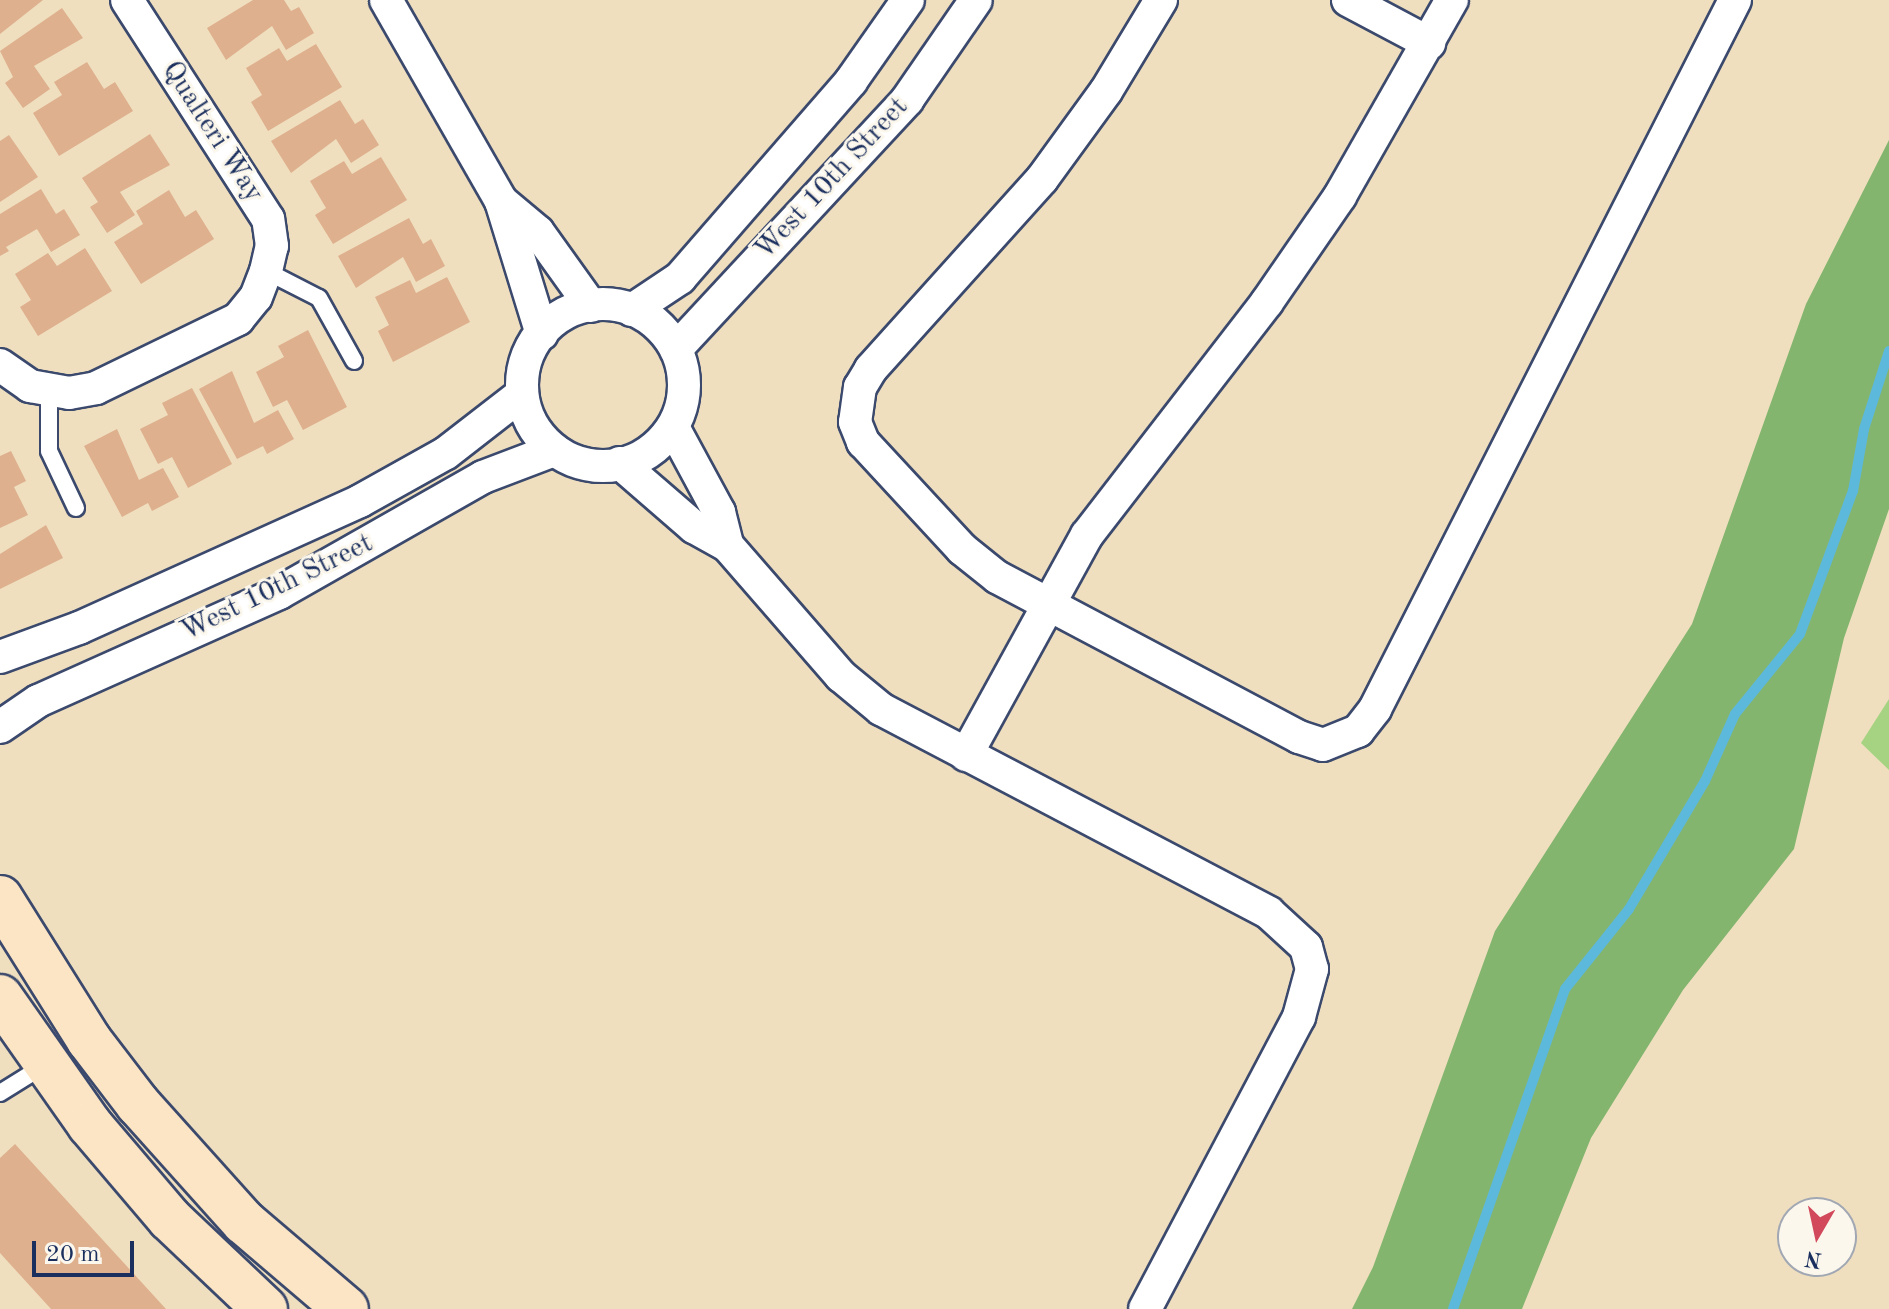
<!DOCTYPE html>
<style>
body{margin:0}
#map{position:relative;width:1889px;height:1309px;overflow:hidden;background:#efdfbf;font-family:"Old Standard TT",serif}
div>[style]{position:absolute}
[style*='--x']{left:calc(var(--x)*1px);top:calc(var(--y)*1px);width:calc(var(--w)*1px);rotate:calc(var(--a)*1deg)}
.green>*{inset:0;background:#a5d381}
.forest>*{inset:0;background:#84b56f}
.stream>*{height:10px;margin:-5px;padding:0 5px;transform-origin:5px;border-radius:5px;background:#5db9db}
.building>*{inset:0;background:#deb08e}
.roads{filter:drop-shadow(2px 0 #3b496d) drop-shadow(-2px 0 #3b496d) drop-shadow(0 2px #3b496d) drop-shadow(0 -2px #3b496d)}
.lane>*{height:16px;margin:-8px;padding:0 8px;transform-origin:8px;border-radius:8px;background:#fff}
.street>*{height:32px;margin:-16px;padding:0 16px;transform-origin:16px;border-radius:16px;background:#fff}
.street>.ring{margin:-16px;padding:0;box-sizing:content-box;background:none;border:32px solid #fff;border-radius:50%}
.secondary>*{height:44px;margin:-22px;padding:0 22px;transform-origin:22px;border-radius:22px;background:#fce5c4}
span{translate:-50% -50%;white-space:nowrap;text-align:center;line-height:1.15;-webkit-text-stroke:6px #fbf7ec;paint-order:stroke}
.street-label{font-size:28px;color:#1b2f5e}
.north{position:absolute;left:1777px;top:1197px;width:80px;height:80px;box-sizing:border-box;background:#fbf7ec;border:2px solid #a1a7b3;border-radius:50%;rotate:189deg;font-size:22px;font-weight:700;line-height:32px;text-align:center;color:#1b2f5e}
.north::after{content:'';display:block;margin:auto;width:28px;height:36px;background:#d1495b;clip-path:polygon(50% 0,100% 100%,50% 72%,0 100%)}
.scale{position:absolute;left:32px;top:1241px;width:102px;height:36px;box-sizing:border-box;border:4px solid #1b2f5e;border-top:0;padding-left:10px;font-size:24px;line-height:28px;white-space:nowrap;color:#1b2f5e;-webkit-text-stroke:6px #fbf7ec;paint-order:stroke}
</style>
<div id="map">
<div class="green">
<div style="clip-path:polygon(1889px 699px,1889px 770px,1861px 743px)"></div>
</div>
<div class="forest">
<div style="clip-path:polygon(1889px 140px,1889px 509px,1844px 638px,1794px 849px,1683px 990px,1591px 1138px,1522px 1309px,1352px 1309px,1373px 1267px,1495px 931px,1692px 624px,1806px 304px)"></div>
</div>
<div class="stream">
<div style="--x:1453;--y:1309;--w:339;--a:-70.7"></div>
<div style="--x:1565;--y:989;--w:102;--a:-51.3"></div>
<div style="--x:1629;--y:909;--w:149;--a:-59.3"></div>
<div style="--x:1705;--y:781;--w:73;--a:-65.9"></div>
<div style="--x:1735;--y:714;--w:103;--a:-50.9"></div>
<div style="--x:1800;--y:634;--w:153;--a:-69.7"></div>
<div style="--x:1853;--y:491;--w:63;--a:-79.9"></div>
<div style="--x:1864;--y:429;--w:82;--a:-72.2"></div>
</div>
<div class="building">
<div style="clip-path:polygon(0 0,43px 0,0 34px)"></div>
<div style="clip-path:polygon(253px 0,284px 0,291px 11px,299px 7px,314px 33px,286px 50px,272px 26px,226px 60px,207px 28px)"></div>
<div style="clip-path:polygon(62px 8px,83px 38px,34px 66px,50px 89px,23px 108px,5px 83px,13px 77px,0 51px)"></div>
<div style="clip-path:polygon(316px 44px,342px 87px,268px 131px,251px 102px,262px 95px,246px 68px,279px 48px,287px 61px)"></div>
<div style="clip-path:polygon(87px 62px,104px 89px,115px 82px,133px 111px,59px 156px,33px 113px,62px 95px,54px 82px)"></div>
<div style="clip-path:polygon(340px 100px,355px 124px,363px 119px,379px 145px,351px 163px,336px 139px,291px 173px,271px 141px)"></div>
<div style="clip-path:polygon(150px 134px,170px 165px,120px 192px,135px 215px,107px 233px,90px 207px,98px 202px,82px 178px)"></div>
<div style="clip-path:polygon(9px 135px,38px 177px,0 202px,0 141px)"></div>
<div style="clip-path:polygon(381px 157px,407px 200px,333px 244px,315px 215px,326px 208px,310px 181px,344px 161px,352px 174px)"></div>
<div style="clip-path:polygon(41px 189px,56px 214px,64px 209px,80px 235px,51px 252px,37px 229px,6px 247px,9px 251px,0 256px,0 214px)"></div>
<div style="clip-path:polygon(169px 190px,185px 217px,196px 210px,214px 239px,141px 284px,114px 242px,143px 224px,136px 211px)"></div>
<div style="clip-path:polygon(409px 218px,423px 244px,431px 239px,445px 266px,416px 282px,403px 257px,356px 288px,338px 256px)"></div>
<div style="clip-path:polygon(85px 248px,112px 291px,38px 336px,20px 307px,31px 300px,15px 274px,48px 253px,57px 266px)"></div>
<div style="clip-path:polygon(447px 277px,470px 322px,393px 362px,378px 331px,389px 325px,375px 297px,410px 280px,416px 293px)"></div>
<div style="clip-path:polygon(308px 330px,347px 407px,303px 430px,287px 400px,273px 407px,256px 372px,284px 357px,278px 346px)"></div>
<div style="clip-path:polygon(232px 371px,254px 423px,278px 410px,294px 439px,267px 454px,263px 446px,237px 459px,199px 389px)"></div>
<div style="clip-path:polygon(192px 388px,232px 464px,188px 488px,172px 457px,158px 464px,140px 429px,168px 415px,162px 403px)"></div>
<div style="clip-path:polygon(117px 429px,139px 480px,163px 468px,179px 497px,152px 511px,148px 503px,122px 517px,84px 446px)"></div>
<div style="clip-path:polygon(11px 451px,26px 481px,14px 487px,28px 515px,0 528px,0 456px)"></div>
<div style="clip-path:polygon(46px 525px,63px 558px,0 589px,0 554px)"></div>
<div style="clip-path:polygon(15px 1144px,166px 1309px,51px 1309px,0 1253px,0 1158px)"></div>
</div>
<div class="roads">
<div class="lane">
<div style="--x:266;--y:271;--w:59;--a:27"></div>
<div style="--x:319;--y:298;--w:72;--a:60.9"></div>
<div style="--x:49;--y:390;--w:61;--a:90"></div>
<div style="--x:49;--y:451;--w:63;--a:64.7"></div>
<div style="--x:0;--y:1093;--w:53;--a:-31.9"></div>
</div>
<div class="street">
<div style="--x:386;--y:0;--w:232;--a:60.2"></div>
<div style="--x:501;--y:201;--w:139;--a:72.9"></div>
<div style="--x:1161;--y:0;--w:106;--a:121.1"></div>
<div style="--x:1106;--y:91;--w:109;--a:126"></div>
<div style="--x:1042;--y:179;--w:256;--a:132"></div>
<div style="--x:871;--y:369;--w:21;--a:121"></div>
<div style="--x:860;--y:387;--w:35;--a:98"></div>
<div style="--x:855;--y:422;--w:22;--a:68"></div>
<div style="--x:863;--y:442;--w:146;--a:47.2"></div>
<div style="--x:962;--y:549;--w:45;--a:38.7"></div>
<div style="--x:997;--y:577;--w:342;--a:27.9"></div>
<div style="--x:1299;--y:737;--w:25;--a:18"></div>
<div style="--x:1323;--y:745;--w:38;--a:-22"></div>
<div style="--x:1358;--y:731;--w:28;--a:-52"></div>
<div style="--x:1375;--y:709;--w:795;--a:-63.08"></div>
<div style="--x:1348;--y:0;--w:92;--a:28"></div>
<div style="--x:501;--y:201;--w:48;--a:40"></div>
<div style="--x:538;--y:232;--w:91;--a:54.4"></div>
<div class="ring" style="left:522px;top:304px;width:130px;height:130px"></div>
<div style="--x:632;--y:310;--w:58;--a:-33.7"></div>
<div style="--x:680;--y:278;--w:261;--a:-49"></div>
<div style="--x:851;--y:81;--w:99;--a:-54.9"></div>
<div style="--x:676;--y:349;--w:340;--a:-47.1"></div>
<div style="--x:907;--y:100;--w:121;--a:-55.4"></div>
<div style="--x:0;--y:365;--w:37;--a:35"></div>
<div style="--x:30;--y:386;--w:40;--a:10"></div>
<div style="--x:69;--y:393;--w:27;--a:-10"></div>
<div style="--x:96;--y:388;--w:158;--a:-25.9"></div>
<div style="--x:238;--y:319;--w:28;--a:-51"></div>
<div style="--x:256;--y:297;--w:28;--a:-69"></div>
<div style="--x:266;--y:271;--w:26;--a:-77"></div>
<div style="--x:272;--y:246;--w:27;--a:-98"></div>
<div style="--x:268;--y:219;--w:260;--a:-122.8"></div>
<div style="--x:673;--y:427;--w:97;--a:61.6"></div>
<div style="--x:719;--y:512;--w:34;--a:76"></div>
<div style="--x:620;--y:463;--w:98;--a:40.9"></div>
<div style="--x:694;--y:527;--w:38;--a:29"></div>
<div style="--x:727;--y:545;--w:174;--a:49"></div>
<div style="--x:841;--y:676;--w:52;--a:39.5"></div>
<div style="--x:881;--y:709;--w:438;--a:27.7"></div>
<div style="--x:1269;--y:913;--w:50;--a:42.6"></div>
<div style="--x:1306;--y:947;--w:23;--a:75"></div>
<div style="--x:1312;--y:969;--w:50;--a:105.2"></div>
<div style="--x:1299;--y:1017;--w:330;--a:117.8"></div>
<div style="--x:0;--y:657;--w:84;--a:-20.2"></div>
<div style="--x:79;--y:628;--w:308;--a:-24.3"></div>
<div style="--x:360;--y:501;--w:98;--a:-29.2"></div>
<div style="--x:446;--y:453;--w:96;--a:-37.8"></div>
<div style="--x:0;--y:727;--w:46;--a:-34.4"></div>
<div style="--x:38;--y:701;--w:264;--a:-24.1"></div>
<div style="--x:279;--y:593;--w:235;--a:-29.6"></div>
<div style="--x:483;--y:477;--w:76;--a:-20.8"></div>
<div style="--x:966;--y:755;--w:251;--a:-61.2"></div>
<div style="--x:1087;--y:535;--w:294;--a:-52.3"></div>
<div style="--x:1267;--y:302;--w:129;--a:-55.4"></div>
<div style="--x:1340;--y:196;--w:226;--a:-60.3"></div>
</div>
<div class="secondary">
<div style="--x:0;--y:898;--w:168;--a:57.9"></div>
<div style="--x:89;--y:1040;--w:81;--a:52.6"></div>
<div style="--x:138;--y:1104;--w:159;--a:48.1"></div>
<div style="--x:244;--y:1222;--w:134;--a:40.5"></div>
<div style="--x:0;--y:997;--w:156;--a:54.9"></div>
<div style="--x:90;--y:1125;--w:123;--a:49.6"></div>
<div style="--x:170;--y:1219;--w:131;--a:43.5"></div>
</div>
</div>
<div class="street-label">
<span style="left:212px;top:132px;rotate:57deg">Qualteri Way</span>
<span style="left:832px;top:179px;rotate:-47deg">West 10th Street</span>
<span style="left:277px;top:588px;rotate:-26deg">West 10th Street</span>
</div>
<div class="north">N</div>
<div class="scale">20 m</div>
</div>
